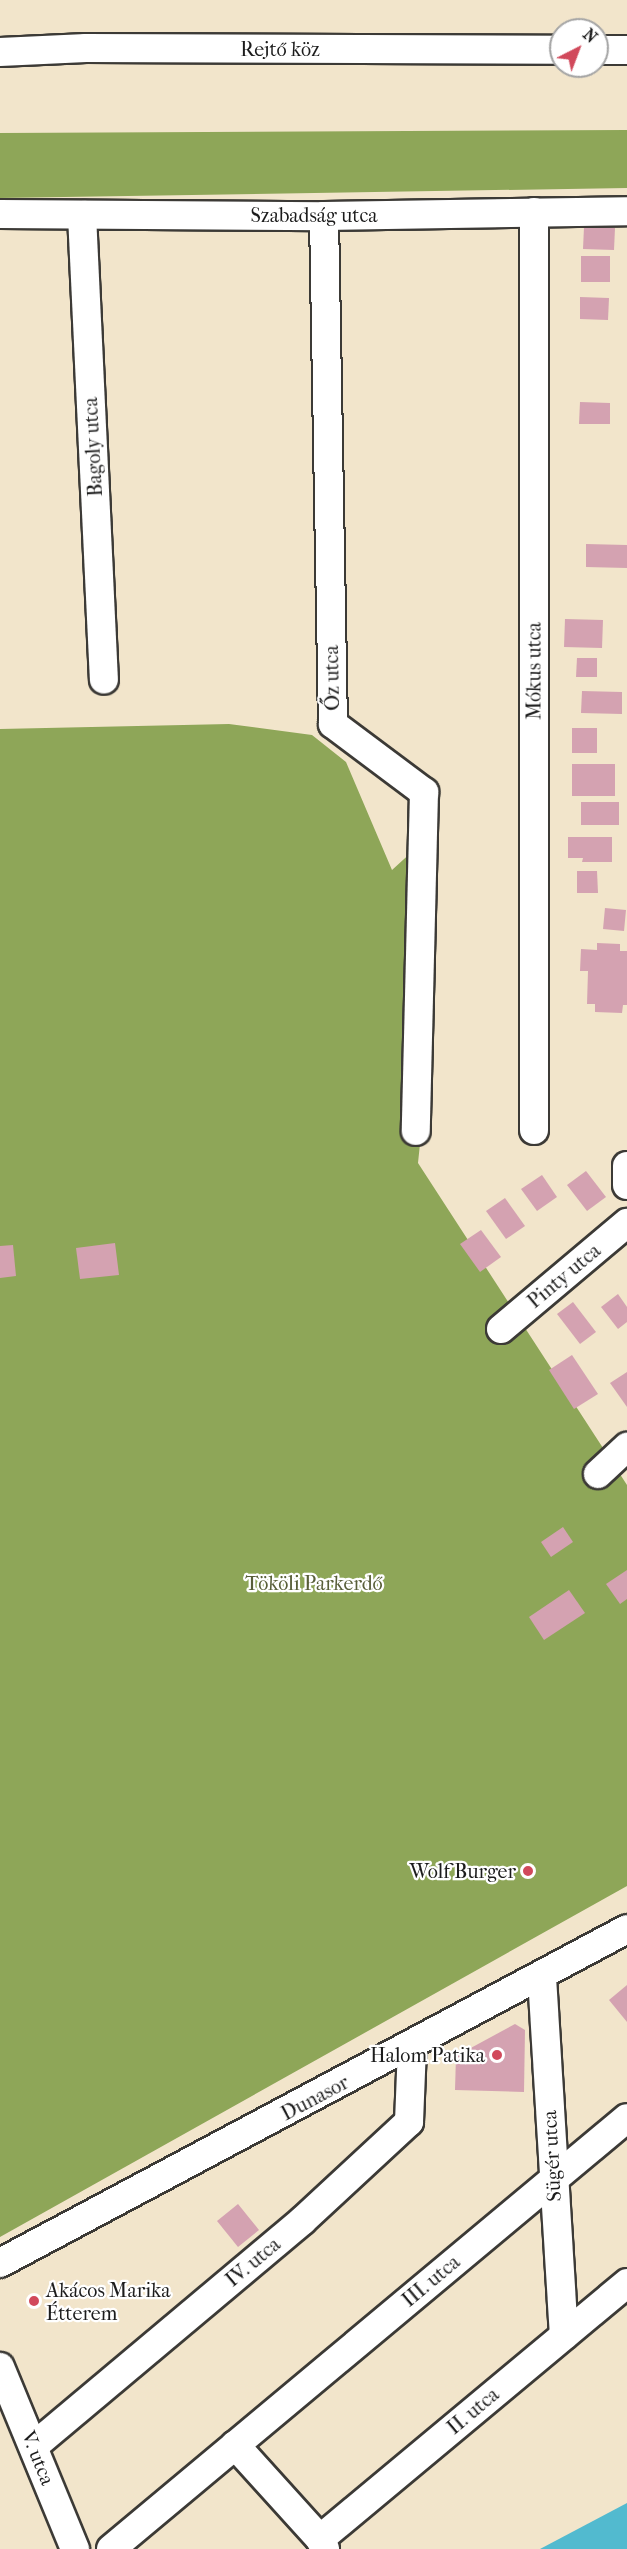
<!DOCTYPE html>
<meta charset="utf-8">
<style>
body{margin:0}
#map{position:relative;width:627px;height:2549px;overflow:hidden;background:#f2e5cb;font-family:"IM FELL French Canon",serif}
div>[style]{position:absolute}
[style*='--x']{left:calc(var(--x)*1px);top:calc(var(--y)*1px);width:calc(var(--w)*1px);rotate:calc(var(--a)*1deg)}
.forest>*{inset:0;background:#8ea658}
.water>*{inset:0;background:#52bacf}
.building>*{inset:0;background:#d4a2b1}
.roads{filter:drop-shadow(2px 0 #3c3a36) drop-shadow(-2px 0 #3c3a36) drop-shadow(0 2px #3c3a36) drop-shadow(0 -2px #3c3a36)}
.minor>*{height:28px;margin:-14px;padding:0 14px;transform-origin:14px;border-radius:14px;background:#fff}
.dots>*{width:16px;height:16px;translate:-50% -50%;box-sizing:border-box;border:3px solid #fff;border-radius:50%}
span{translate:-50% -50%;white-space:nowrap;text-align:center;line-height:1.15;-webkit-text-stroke:4.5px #fff;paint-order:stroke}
.street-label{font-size:20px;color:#1c1c1c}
.park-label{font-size:20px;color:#585e38}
.poi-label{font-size:20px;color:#1c1c1c}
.right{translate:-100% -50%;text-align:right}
.left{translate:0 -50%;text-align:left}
.north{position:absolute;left:549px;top:18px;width:60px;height:60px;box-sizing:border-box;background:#fff;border:2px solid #a4a4a4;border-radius:50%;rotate:42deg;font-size:16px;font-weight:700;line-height:24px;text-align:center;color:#1c1c1c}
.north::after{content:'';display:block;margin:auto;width:21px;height:27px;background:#d1495b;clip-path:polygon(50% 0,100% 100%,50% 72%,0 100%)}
</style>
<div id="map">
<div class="forest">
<div style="clip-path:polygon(627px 130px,627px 188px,0 198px,0 133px)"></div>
<div style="clip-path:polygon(229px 724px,312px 735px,346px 762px,392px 870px,426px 839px,434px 1011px,418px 1163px,627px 1485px,627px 1886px,0 2237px,0 729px)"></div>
</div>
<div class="water">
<div style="clip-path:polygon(627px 2503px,627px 2549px,540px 2549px)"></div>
</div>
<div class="building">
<div style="clip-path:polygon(584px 227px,615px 228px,614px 250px,583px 249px)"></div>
<div style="clip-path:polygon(581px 256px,610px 256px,610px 282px,581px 282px)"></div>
<div style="clip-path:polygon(580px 297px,609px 298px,608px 320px,580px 319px)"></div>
<div style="clip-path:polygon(580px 402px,610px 403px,610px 424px,579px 424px)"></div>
<div style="clip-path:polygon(586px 544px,627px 545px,627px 568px,586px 567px)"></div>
<div style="clip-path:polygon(565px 619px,603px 620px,602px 648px,564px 647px)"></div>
<div style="clip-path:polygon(577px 658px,597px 658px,597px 677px,576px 677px)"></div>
<div style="clip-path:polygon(582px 691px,622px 692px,622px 714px,581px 713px)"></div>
<div style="clip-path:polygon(572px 728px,597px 728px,597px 753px,572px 753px)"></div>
<div style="clip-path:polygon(572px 764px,615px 764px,615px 796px,572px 796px)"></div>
<div style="clip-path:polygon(581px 802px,619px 802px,619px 825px,581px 825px)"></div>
<div style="clip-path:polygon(568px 837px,612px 837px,612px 862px,582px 862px,583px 858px,568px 858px)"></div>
<div style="clip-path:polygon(577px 871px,597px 871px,598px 893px,577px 893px)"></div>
<div style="clip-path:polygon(605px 908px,626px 910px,624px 931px,603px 929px)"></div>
<div style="clip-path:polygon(597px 943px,620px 944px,620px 951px,627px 951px,627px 1005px,623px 1005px,622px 1013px,595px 1012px,595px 1004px,587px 1004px,588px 971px,580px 971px,581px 949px,597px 950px)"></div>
<div style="clip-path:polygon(586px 1171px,606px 1197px,587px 1211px,567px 1185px)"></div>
<div style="clip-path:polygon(542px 1175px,557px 1197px,537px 1211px,521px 1189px)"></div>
<div style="clip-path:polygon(505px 1198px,525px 1226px,506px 1239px,486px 1211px)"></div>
<div style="clip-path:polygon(481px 1230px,501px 1257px,480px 1272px,460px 1244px)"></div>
<div style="clip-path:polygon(115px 1243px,119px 1275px,80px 1279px,76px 1248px)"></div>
<div style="clip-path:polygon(13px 1245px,16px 1276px,0 1278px,0 1246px)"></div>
<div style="clip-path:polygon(618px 1294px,627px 1307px,627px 1322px,618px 1329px,601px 1307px)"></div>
<div style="clip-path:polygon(573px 1302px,596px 1332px,580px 1344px,557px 1314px)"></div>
<div style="clip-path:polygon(572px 1355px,598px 1394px,574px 1409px,549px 1370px)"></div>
<div style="clip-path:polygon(627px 1372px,627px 1407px,610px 1383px)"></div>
<div style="clip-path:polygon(563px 1527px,573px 1542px,551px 1557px,541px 1542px)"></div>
<div style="clip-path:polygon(627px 1570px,627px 1599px,620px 1604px,606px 1584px)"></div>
<div style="clip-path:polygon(569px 1590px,585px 1613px,544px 1640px,529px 1617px)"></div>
<div style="clip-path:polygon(627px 1985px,627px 2022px,609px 2000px)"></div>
<div style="clip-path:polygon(515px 2024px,525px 2030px,524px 2092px,455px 2090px,456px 2056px)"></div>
<div style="clip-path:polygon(238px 2204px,259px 2230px,238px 2247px,217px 2221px)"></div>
</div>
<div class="roads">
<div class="minor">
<div style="--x:597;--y:50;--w:30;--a:0"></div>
<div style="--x:0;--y:52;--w:86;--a:-2.7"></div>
<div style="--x:86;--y:48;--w:475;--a:0.2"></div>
<div style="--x:534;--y:212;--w:918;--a:90"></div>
<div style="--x:0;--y:214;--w:324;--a:0.4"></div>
<div style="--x:324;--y:216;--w:303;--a:-0.9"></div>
<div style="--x:82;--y:215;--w:465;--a:87.3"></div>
<div style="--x:324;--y:216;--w:508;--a:88.99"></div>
<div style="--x:333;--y:724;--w:114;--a:36.8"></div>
<div style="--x:424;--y:792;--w:339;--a:91.4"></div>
<div style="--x:627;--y:1166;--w:19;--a:90"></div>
<div style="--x:501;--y:1329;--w:165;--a:-40.1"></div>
<div style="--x:598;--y:1474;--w:40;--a:-43"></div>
<div style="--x:542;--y:1977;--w:359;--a:86.5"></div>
<div style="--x:0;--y:2263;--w:710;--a:-28.04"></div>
<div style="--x:0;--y:2367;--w:197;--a:67.6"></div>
<div style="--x:235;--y:2445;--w:127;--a:47.9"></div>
<div style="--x:320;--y:2539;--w:11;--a:63"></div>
<div style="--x:34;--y:2446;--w:350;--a:-40"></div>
<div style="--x:302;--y:2221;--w:146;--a:-42.8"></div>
<div style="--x:409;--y:2122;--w:75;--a:-87.7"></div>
<div style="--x:320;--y:2539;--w:400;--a:-39.8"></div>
<div style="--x:111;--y:2549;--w:672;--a:-39.87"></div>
</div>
</div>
<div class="dots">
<div style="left:528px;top:1871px;background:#d1495b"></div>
<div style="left:497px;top:2055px;background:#d1495b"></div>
<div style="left:34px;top:2301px;background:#d1495b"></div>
</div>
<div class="street-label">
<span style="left:280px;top:49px">Rejtő köz</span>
<span style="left:314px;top:215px">Szabadság utca</span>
<span style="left:93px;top:447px;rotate:-93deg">Bagoly utca</span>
<span style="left:534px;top:671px;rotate:-90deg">Mókus utca</span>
<span style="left:332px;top:678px;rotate:-91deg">Őz utca</span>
<span style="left:564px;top:1276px;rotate:-40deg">Pinty utca</span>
<span style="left:315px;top:2098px;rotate:-28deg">Dunasor</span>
<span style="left:552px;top:2156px;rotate:-93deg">Sügér utca</span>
<span style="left:253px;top:2262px;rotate:-40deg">IV. utca</span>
<span style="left:431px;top:2281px;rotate:-40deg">III. utca</span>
<span style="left:473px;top:2411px;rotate:-40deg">II. utca</span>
<span style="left:38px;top:2458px;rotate:68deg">V. utca</span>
</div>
<div class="park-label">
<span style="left:314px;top:1583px">Tököli Parkerdő</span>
</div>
<div class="poi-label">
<span class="right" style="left:516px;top:1871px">Wolf Burger</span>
<span class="right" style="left:485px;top:2055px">Halom Patika</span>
<span class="left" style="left:46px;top:2302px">Akácos Marika<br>Étterem</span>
</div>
<div class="north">N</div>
</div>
